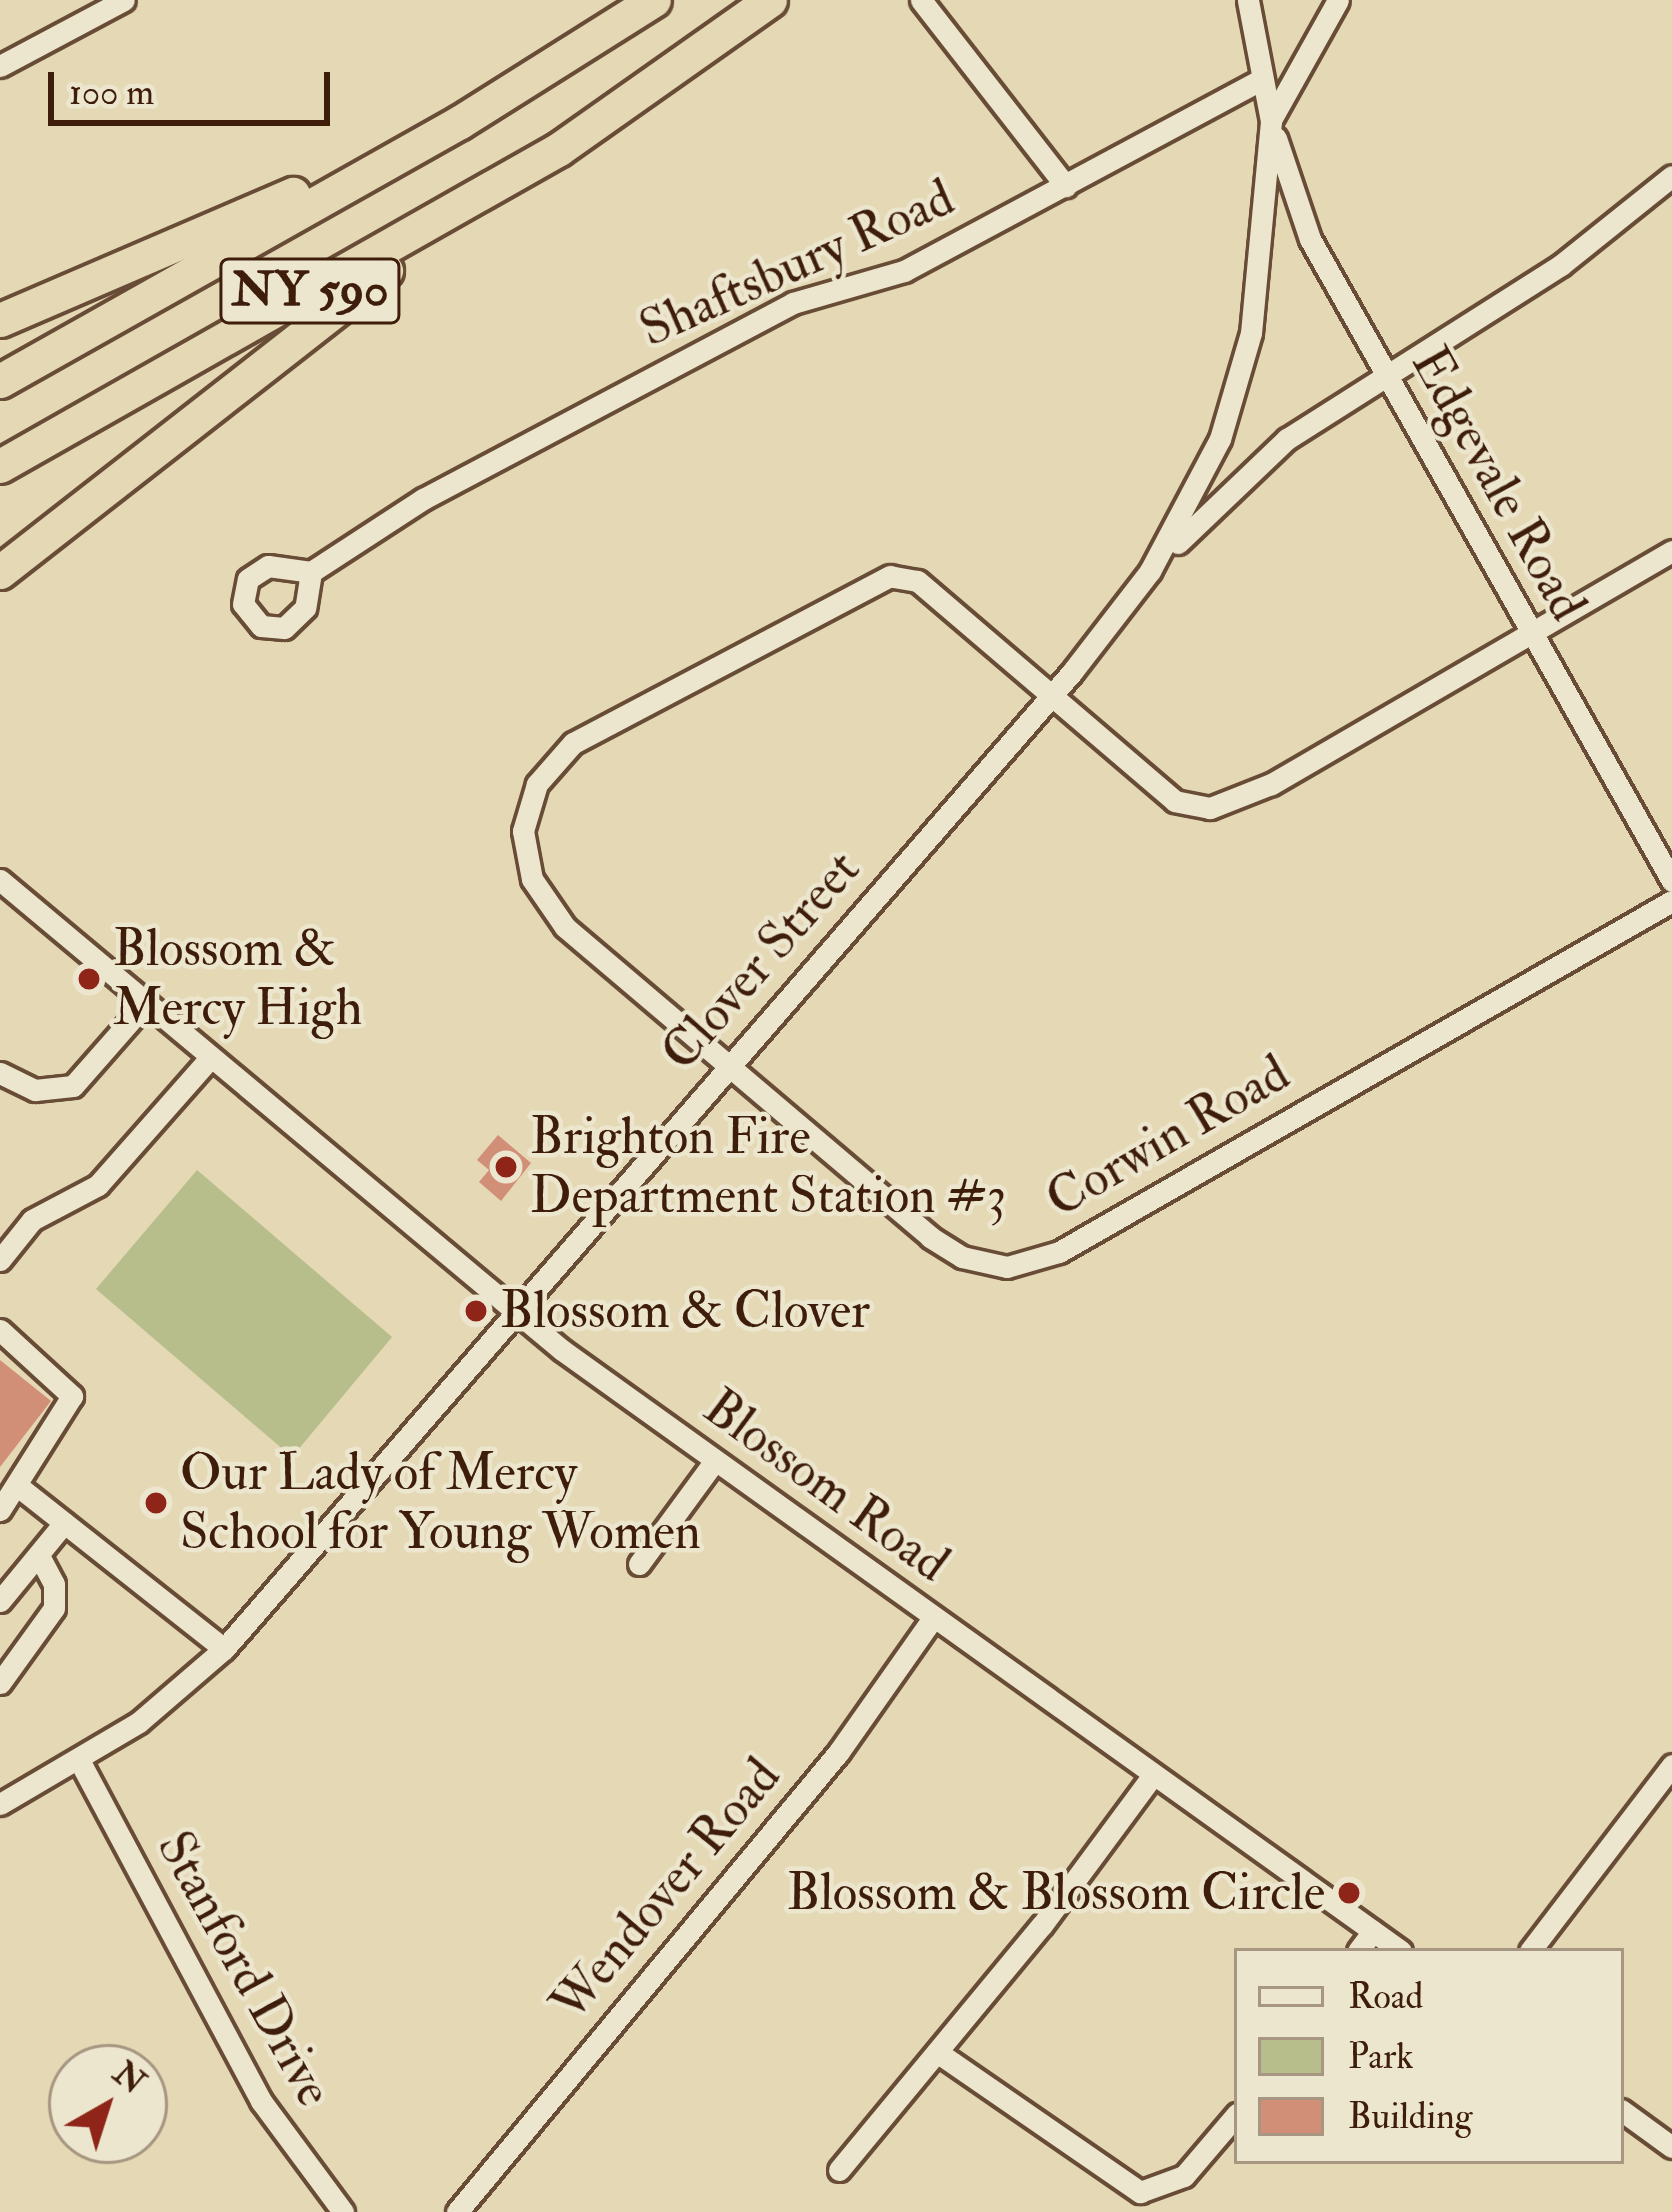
<!DOCTYPE html>
<style>
body{margin:0}
#map{position:relative;width:1672px;height:2212px;overflow:hidden;background:#e4d8b5;font-family:"IM FELL Double Pica",serif}
div>[style]{position:absolute}
[style*='--x']{left:calc(var(--x)*1px);top:calc(var(--y)*1px);width:calc(var(--w)*1px);rotate:calc(var(--a)*1deg)}
.green>*{inset:0;background:#b7be8b}
.building>*{inset:0;background:#d18f77}
.roads{filter:drop-shadow(3px 0 #684c36) drop-shadow(-3px 0 #684c36) drop-shadow(0 3px #684c36) drop-shadow(0 -3px #684c36)}
.minor>*{height:21px;margin:-10.5px;padding:0 10.5px;transform-origin:10.5px;border-radius:10.5px;background:#ede6cf}
.highway>*{height:33px;margin:-16.5px;padding:0 16.5px;transform-origin:16.5px;border-radius:16.5px;background:#e4d8b5}
.dots>*{width:33px;height:33px;translate:-50% -50%;box-sizing:border-box;border:6px solid #ede6cf;border-radius:50%}
span{translate:-50% -50%;white-space:nowrap;text-align:center;line-height:1.15;-webkit-text-stroke:9px #ede6cf;paint-order:stroke}
.shield-label span{padding:3px 9px;background:#ede6cf;border:3px solid;border-radius:9px;-webkit-text-stroke-width:0}
.shield-label{font-size:48px;color:#3e1d0b;font-weight:700}
.street-label{font-size:51px;color:#3e1d0b}
.poi-label{font-size:51px;color:#3e1d0b}
.left{translate:0 -50%;text-align:left}
.right{translate:-100% -50%;text-align:right}
.legend{position:absolute;left:1234px;top:1948px;width:390px;height:216px;box-sizing:border-box;background:#ede6cf;border:3px solid #a79681;margin:0;padding:15px 21px;list-style:none;font-size:36px;color:#3e1d0b}
.legend li{display:flex;align-items:center;gap:24px;height:60px}
.legend b{width:60px;border:3px solid #a79681}
.north{position:absolute;left:48px;top:2044px;width:120px;height:120px;box-sizing:border-box;background:#ede6cf;border:3px solid #a79681;border-radius:50%;rotate:39deg;font-size:33px;font-weight:700;line-height:48px;text-align:center;color:#3e1d0b}
.north::after{content:'';display:block;margin:auto;width:42px;height:54px;background:#8f2418;clip-path:polygon(50% 0,100% 100%,50% 72%,0 100%)}
.scale{position:absolute;left:48px;top:72px;width:282px;height:54px;box-sizing:border-box;border:6px solid #3e1d0b;border-top:0;padding-left:15px;font-size:36px;line-height:42px;white-space:nowrap;color:#3e1d0b;-webkit-text-stroke:9px #ede6cf;paint-order:stroke}
</style>
<div id="map">
<div class="green">
<div style="clip-path:polygon(197px 1170px,392px 1337px,292px 1457px,96px 1289px)"></div>
</div>
<div class="building">
<div style="clip-path:polygon(498px 1135px,531px 1163px,501px 1201px,479px 1182px,489px 1170px,477px 1160px)"></div>
<div style="clip-path:polygon(0 1360px,51px 1401px,0 1467px)"></div>
</div>
<div class="roads">
<div class="minor">
<div style="--x:921;--y:0;--w:236;--a:52.1"></div>
<div style="--x:0;--y:66;--w:140;--a:-28"></div>
<div style="--x:1271;--y:120;--w:137;--a:-60.8"></div>
<div style="--x:1276;--y:138;--w:107;--a:71.4"></div>
<div style="--x:1310;--y:239;--w:737;--a:60.58"></div>
<div style="--x:1178;--y:543;--w:151;--a:-43.7"></div>
<div style="--x:1287;--y:439;--w:325;--a:-32.4"></div>
<div style="--x:1561;--y:265;--w:142;--a:-38.7"></div>
<div style="--x:1672;--y:551;--w:464;--a:149.8"></div>
<div style="--x:1271;--y:784;--w:66;--a:158.5"></div>
<div style="--x:1210;--y:808;--w:36;--a:-169"></div>
<div style="--x:1175;--y:801;--w:339;--a:-139.5"></div>
<div style="--x:917;--y:581;--w:27;--a:-170"></div>
<div style="--x:890;--y:576;--w:358;--a:152.2"></div>
<div style="--x:573;--y:743;--w:55;--a:131.3"></div>
<div style="--x:537;--y:784;--w:49;--a:106.6"></div>
<div style="--x:523;--y:831;--w:49;--a:79.4"></div>
<div style="--x:532;--y:879;--w:58;--a:55.5"></div>
<div style="--x:565;--y:927;--w:479;--a:40.3"></div>
<div style="--x:930;--y:1237;--w:38;--a:32"></div>
<div style="--x:962;--y:1257;--w:46;--a:12.5"></div>
<div style="--x:1007;--y:1267;--w:54;--a:-16.1"></div>
<div style="--x:1059;--y:1252;--w:706;--a:-29.8"></div>
<div style="--x:268;--y:566;--w:43;--a:7.9"></div>
<div style="--x:311;--y:572;--w:36;--a:99"></div>
<div style="--x:305;--y:608;--w:29;--a:136"></div>
<div style="--x:284;--y:628;--w:23;--a:-175"></div>
<div style="--x:261;--y:626;--w:28;--a:-129"></div>
<div style="--x:243;--y:604;--w:25;--a:-79"></div>
<div style="--x:248;--y:579;--w:24;--a:-33"></div>
<div style="--x:311;--y:572;--w:134;--a:-33.1"></div>
<div style="--x:423;--y:499;--w:419;--a:-27.9"></div>
<div style="--x:793;--y:303;--w:116;--a:-16.1"></div>
<div style="--x:904;--y:271;--w:406;--a:-28.2"></div>
<div style="--x:0;--y:880;--w:733;--a:39.91"></div>
<div style="--x:562;--y:1350;--w:1032;--a:35.62"></div>
<div style="--x:0;--y:1073;--w:39;--a:26"></div>
<div style="--x:35;--y:1090;--w:38;--a:-6"></div>
<div style="--x:73;--y:1086;--w:111;--a:-48.7"></div>
<div style="--x:0;--y:1260;--w:51;--a:-51.3"></div>
<div style="--x:32;--y:1220;--w:75;--a:-27.9"></div>
<div style="--x:98;--y:1185;--w:169;--a:-48.6"></div>
<div style="--x:0;--y:1330;--w:98;--a:42.5"></div>
<div style="--x:72;--y:1396;--w:135;--a:122.3"></div>
<div style="--x:19;--y:1487;--w:261;--a:38.3"></div>
<div style="--x:639;--y:1564;--w:127;--a:-53.7"></div>
<div style="--x:0;--y:1601;--w:101;--a:-50.6"></div>
<div style="--x:0;--y:1683;--w:92;--a:-54.2"></div>
<div style="--x:54;--y:1608;--w:24;--a:-90"></div>
<div style="--x:54;--y:1584;--w:32;--a:-118"></div>
<div style="--x:79;--y:1760;--w:387;--a:61.9"></div>
<div style="--x:261;--y:2101;--w:138;--a:53.5"></div>
<div style="--x:0;--y:1804;--w:161;--a:-30.5"></div>
<div style="--x:139;--y:1722;--w:112;--a:-40.7"></div>
<div style="--x:224;--y:1649;--w:1294;--a:-49.04"></div>
<div style="--x:1072;--y:672;--w:128;--a:-52.3"></div>
<div style="--x:1150;--y:571;--w:149;--a:-62.1"></div>
<div style="--x:1220;--y:439;--w:110;--a:-73.7"></div>
<div style="--x:1251;--y:333;--w:213;--a:-84.6"></div>
<div style="--x:1271;--y:121;--w:123;--a:-100.8"></div>
<div style="--x:1358;--y:1951;--w:25;--a:-53"></div>
<div style="--x:1530;--y:1951;--w:234;--a:-52.6"></div>
<div style="--x:937;--y:2052;--w:247;--a:34.6"></div>
<div style="--x:1140;--y:2192;--w:47;--a:-20"></div>
<div style="--x:1184;--y:2176;--w:82;--a:-49.5"></div>
<div style="--x:1621;--y:2110;--w:63;--a:36"></div>
<div style="--x:839;--y:2170;--w:318;--a:-50.4"></div>
<div style="--x:1042;--y:1925;--w:187;--a:-53.5"></div>
<div style="--x:457;--y:2212;--w:597;--a:-50.31"></div>
<div style="--x:838;--y:1753;--w:165;--a:-54.9"></div>
</div>
<div class="highway">
<div style="--x:0;--y:320;--w:319;--a:-23.3"></div>
<div style="--x:0;--y:381;--w:528;--a:-29.38"></div>
<div style="--x:460;--y:122;--w:229;--a:-32.2"></div>
<div style="--x:0;--y:466;--w:643;--a:-29.56"></div>
<div style="--x:559;--y:149;--w:258;--a:-35.2"></div>
<div style="--x:0;--y:572;--w:490;--a:-38"></div>
</div>
</div>
<div class="dots">
<div style="left:89px;top:979px;background:#8f2418"></div>
<div style="left:506px;top:1167px;background:#8f2418"></div>
<div style="left:476px;top:1311px;background:#8f2418"></div>
<div style="left:156px;top:1503px;background:#8f2418"></div>
<div style="left:1349px;top:1893px;background:#8f2418"></div>
</div>
<div class="shield-label">
<span style="left:310px;top:291px">NY 590</span>
</div>
<div class="street-label">
<span style="left:797px;top:264px;rotate:-24deg">Shaftsbury Road</span>
<span style="left:1498px;top:484px;rotate:61deg">Edgevale Road</span>
<span style="left:761px;top:961px;rotate:-49deg">Clover Street</span>
<span style="left:1168px;top:1137px;rotate:-30deg">Corwin Road</span>
<span style="left:826px;top:1486px;rotate:36deg">Blossom Road</span>
<span style="left:666px;top:1890px;rotate:-50deg">Wendover Road</span>
<span style="left:244px;top:1969px;rotate:61deg">Stanford Drive</span>
</div>
<div class="poi-label">
<span class="left" style="left:113px;top:979px">Blossom &amp;<br>Mercy High</span>
<span class="left" style="left:530px;top:1167px">Brighton Fire<br>Department Station #3</span>
<span class="left" style="left:500px;top:1311px">Blossom &amp; Clover</span>
<span class="left" style="left:180px;top:1503px">Our Lady of Mercy<br>School for Young Women</span>
<span class="right" style="left:1325px;top:1893px">Blossom &amp; Blossom Circle</span>
</div>
<ul class="legend">
<li><b style="height:15px;background:#ede6cf"></b>Road</li>
<li><b style="height:33px;background:#b7be8b"></b>Park</li>
<li><b style="height:33px;background:#d18f77"></b>Building</li>
</ul>
<div class="north">N</div>
<div class="scale">100 m</div>
</div>
